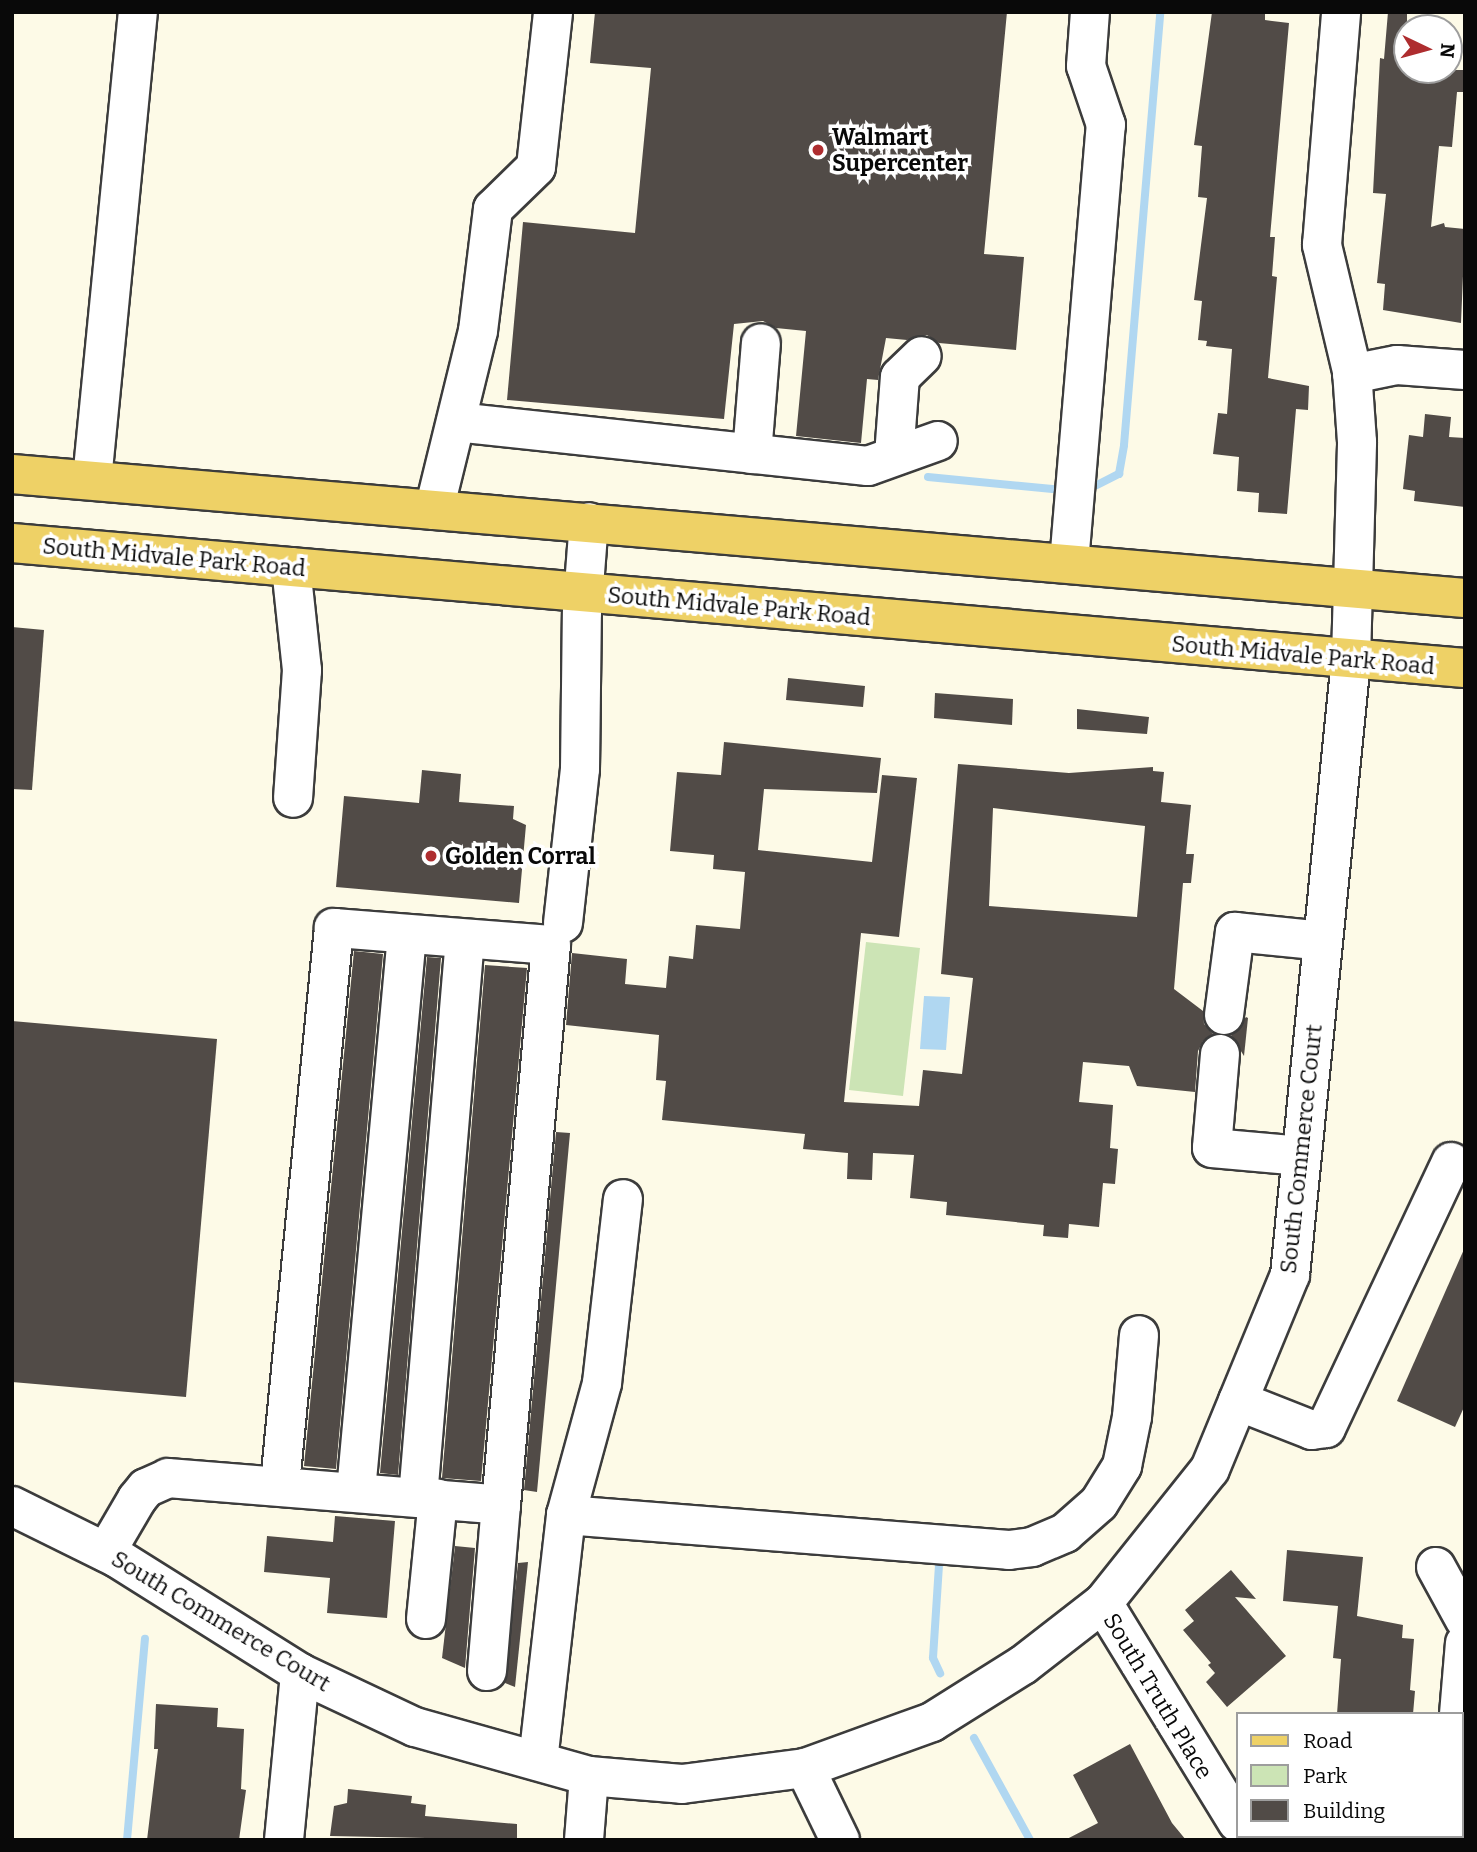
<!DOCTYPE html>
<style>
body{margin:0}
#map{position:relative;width:1477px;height:1852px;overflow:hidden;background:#fdfae7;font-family:Bitter,serif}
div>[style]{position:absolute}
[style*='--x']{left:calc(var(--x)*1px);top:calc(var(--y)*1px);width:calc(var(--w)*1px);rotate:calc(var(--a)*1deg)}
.green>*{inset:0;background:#cce4b5}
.water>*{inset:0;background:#b0d7f1}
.stream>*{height:8px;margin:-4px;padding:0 4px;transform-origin:4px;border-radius:4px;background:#b0d7f1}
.building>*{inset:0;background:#514b47}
.roads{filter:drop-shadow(2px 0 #3c3c3c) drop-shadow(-2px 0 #3c3c3c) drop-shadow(0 2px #3c3c3c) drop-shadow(0 -2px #3c3c3c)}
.minor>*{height:38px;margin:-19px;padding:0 19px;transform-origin:19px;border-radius:19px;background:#fff}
.major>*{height:38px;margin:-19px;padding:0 19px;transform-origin:19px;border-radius:19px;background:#eed166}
.dots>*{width:19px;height:19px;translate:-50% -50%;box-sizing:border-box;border:4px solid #fff;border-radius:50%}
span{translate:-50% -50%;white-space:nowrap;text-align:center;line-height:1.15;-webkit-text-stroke:7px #fff;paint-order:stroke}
.poi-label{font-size:23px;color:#090909;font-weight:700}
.left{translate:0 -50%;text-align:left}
.street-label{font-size:23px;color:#090909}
.frame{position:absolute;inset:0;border:14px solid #090909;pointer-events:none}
.legend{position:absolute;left:1236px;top:1712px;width:228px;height:126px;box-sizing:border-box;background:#fff;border:2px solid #9d9d9d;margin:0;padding:9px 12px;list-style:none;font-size:21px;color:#090909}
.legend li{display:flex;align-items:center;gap:14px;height:35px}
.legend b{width:35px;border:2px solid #9d9d9d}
.north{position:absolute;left:1393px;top:14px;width:70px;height:70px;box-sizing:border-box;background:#fff;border:2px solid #9d9d9d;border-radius:50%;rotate:95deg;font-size:19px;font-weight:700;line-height:28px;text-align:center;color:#090909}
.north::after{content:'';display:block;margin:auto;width:24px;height:32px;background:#ae2d2f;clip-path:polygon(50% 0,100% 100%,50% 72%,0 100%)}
</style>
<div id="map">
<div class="green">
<div style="clip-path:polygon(866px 942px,920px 948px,903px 1096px,849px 1090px)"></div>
</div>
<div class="water">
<div style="clip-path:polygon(924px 996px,950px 997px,946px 1050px,920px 1049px)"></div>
</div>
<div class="stream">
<div style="--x:928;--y:477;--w:125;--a:5.5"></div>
<div style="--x:1097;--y:485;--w:25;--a:-27"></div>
<div style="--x:1119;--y:474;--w:29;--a:-80"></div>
<div style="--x:1124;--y:445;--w:434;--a:-85.2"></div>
<div style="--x:939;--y:1565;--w:93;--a:93.7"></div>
<div style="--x:933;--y:1658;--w:17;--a:65"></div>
<div style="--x:974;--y:1738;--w:116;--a:61.2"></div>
<div style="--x:127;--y:1840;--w:202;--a:-84.9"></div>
</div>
<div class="building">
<div style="clip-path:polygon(595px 12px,1007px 12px,984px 254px,1024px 257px,1016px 350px,939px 343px,927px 335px,907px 340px,886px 338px,878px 380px,867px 379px,861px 443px,796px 436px,806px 331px,776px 328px,763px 321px,734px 324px,724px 419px,507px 400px,523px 222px,635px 233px,651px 68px,590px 63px)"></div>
<div style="clip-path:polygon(1212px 12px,1265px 12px,1265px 20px,1289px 23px,1270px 237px,1275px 237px,1272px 276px,1277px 277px,1268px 378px,1309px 386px,1308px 410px,1296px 409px,1287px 514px,1258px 512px,1259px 493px,1237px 491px,1239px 457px,1213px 454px,1218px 413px,1227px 414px,1232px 349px,1206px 346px,1207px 341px,1198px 340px,1202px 301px,1194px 300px,1207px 198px,1198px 197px,1202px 146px,1194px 145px)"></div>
<div style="clip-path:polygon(1388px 12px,1407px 12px,1407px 70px,1465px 70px,1465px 92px,1457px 92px,1452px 147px,1439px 146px,1431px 227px,1444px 223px,1445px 227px,1465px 229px,1461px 323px,1383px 310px,1385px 284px,1377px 283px,1386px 194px,1373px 193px,1380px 58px,1384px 59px)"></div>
<div style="clip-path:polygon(1425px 414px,1451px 417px,1449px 437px,1465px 438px,1465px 507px,1414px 501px,1415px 491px,1403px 489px,1409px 435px,1423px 437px)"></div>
<div style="clip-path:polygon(12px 627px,44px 630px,32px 790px,12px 789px)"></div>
<div style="clip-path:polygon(788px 678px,865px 686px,863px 707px,786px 700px)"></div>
<div style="clip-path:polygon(935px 693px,1013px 699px,1012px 725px,934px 718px)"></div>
<div style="clip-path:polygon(1077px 709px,1149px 717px,1147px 734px,1077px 729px)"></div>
<div style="clip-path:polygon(evenodd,724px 742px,881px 758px,877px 793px,764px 789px,758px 850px,872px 862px,882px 775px,917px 778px,899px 937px,861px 933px,844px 1102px,919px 1106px,923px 1070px,962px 1074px,973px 978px,941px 974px,958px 764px,1069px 773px,1153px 767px,1153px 771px,1164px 772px,1161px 802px,1191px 805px,1186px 854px,1194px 854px,1191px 883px,1183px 883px,1174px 989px,1203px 1011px,1204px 1024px,1213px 1034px,1203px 1041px,1198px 1051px,1195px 1092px,1137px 1086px,1129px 1066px,1083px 1062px,1079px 1102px,1113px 1105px,1110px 1148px,1118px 1149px,1115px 1184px,1103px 1183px,1099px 1227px,1069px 1224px,1068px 1238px,1043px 1236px,1044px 1225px,946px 1215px,947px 1202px,910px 1198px,914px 1155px,873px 1153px,872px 1180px,847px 1179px,848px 1153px,803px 1149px,805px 1134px,662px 1120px,666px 1081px,656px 1080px,659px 1035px,566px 1025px,572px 953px,627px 959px,625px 984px,666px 988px,669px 956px,693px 959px,696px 925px,740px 929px,745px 872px,713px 869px,714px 855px,670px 851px,677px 772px,721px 775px,724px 742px,993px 808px,1145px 826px,1137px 917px,989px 906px,993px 808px)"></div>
<div style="clip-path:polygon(422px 770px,461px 774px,459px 802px,514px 806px,513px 819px,526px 825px,519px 903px,336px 887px,344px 796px,419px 803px)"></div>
<div style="clip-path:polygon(354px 951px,383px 954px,336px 1469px,304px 1466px)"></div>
<div style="clip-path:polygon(427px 957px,441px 958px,398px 1475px,380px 1473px)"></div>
<div style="clip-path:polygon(485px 965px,527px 968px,481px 1481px,442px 1478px)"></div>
<div style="clip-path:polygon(1246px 1017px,1248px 1018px,1244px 1056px,1231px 1035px)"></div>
<div style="clip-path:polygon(12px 1021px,217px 1039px,186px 1397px,12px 1382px)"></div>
<div style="clip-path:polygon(556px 1132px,570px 1133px,537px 1492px,524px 1490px)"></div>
<div style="clip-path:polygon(1465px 1247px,1465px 1405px,1455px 1427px,1397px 1401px)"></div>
<div style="clip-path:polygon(335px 1516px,395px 1521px,387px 1618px,327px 1613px,330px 1578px,264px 1572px,267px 1536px,333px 1542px)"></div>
<div style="clip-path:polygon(455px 1546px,475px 1548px,465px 1668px,442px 1658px)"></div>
<div style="clip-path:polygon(1287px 1550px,1363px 1557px,1357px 1616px,1403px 1625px,1402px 1638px,1414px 1639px,1410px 1690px,1415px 1691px,1413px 1714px,1337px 1714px,1341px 1659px,1333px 1658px,1338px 1606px,1283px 1601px)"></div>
<div style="clip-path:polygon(528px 1562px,515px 1687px,505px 1683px,518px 1563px)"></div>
<div style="clip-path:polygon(1231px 1570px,1256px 1599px,1235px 1597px,1286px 1656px,1227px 1707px,1206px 1682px,1215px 1673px,1208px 1665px,1211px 1663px,1183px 1630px,1194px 1621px,1185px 1610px)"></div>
<div style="clip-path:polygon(156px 1704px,218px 1708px,217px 1727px,244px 1729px,241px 1789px,246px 1790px,239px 1840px,147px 1840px,158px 1749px,154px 1749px)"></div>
<div style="clip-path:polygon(1130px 1744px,1172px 1823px,1186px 1840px,1065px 1840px,1098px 1823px,1073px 1775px)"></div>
<div style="clip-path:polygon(348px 1789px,412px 1796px,411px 1803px,426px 1805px,425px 1816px,517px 1824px,517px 1840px,330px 1836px,334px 1806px,347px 1803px)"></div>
</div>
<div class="roads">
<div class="minor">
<div style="--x:1352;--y:374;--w:46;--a:-11.3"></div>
<div style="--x:1397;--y:365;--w:68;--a:4.2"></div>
<div style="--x:456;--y:422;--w:414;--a:6.1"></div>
<div style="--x:868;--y:466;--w:74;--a:-19.7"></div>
<div style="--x:752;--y:454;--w:111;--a:-85.4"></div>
<div style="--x:894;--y:456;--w:79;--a:-85.7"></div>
<div style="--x:900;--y:377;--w:30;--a:-44"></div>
<div style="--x:92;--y:480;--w:470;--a:-84.4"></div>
<div style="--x:434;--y:510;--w:184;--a:-76.2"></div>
<div style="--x:478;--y:331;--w:123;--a:-83"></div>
<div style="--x:493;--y:209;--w:60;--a:-44.3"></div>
<div style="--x:536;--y:167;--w:156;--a:-83.7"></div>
<div style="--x:1069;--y:563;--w:440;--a:-85.2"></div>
<div style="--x:1106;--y:125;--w:62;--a:-108.7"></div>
<div style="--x:1086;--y:66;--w:54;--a:-85.8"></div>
<div style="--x:291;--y:567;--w:104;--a:83.9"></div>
<div style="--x:302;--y:670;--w:128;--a:94"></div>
<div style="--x:563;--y:923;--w:155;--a:-83.7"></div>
<div style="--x:580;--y:769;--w:157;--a:-89.3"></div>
<div style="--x:582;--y:612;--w:90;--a:-85.6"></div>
<div style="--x:1224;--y:1015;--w:84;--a:-82.5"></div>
<div style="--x:1235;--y:932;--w:88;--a:5.8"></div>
<div style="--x:1220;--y:1054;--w:94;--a:94.9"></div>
<div style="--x:1212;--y:1148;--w:90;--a:5.1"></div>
<div style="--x:1238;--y:1401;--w:79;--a:21.4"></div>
<div style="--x:1312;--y:1430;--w:14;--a:-8"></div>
<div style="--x:1326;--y:1428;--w:294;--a:-64.8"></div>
<div style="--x:356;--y:1491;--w:558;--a:-84.76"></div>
<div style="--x:418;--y:1497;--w:560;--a:-85.19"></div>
<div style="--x:12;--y:1506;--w:117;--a:26.3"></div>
<div style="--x:117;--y:1558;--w:216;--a:32.1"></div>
<div style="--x:300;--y:1673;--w:127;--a:25.2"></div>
<div style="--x:415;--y:1727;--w:181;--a:15.7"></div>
<div style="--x:589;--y:1776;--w:93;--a:4.9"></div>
<div style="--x:682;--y:1784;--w:124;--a:-7.4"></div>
<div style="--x:805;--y:1768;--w:135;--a:-19.9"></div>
<div style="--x:932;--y:1722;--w:107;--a:-32.1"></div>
<div style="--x:1023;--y:1665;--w:101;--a:-37.8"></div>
<div style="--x:1103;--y:1603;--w:171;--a:-51.4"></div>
<div style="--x:1210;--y:1469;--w:210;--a:-67.6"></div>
<div style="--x:1290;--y:1275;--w:619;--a:-84.34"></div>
<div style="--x:1351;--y:659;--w:217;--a:-88.4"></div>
<div style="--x:1357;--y:442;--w:71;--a:-94"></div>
<div style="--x:1352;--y:371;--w:130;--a:-103.4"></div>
<div style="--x:1322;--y:245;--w:234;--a:-85.3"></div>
<div style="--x:566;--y:1515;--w:444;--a:4.5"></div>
<div style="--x:1009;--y:1550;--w:23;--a:-7"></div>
<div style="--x:1032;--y:1547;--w:36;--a:-23"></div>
<div style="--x:1065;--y:1533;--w:45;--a:-41.4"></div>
<div style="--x:1099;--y:1503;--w:44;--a:-58.1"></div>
<div style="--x:1122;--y:1466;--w:50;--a:-78.5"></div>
<div style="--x:1132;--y:1417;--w:82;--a:-85.1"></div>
<div style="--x:106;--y:1552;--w:61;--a:-59.7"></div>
<div style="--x:137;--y:1499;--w:14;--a:-51"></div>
<div style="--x:146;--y:1488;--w:24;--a:-24"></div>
<div style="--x:168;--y:1478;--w:334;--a:4.6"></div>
<div style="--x:501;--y:1505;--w:562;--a:-84.9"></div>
<div style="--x:551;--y:945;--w:218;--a:-175.5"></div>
<div style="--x:334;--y:928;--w:559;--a:95.55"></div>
<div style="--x:1436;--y:1567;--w:60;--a:61.3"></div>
<div style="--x:1103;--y:1603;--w:257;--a:58.5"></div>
<div style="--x:426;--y:1619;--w:121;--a:-84.3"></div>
<div style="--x:487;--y:1671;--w:167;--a:-85.2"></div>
<div style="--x:1459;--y:1714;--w:71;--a:-85.2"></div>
<div style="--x:538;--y:1761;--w:248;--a:-83.5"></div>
<div style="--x:566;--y:1515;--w:137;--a:-74.7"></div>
<div style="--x:602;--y:1383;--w:185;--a:-83.5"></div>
<div style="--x:805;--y:1768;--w:80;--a:64.1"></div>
<div style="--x:284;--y:1840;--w:168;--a:-84.5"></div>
<div style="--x:584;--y:1840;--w:64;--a:-85.5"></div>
<div style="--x:1449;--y:1840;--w:4;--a:-90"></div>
</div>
<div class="major">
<div style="--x:12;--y:474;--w:1458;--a:4.88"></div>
<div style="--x:12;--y:543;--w:1458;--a:4.92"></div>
</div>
</div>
<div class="dots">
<div style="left:818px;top:150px;background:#ae2d2f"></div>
<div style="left:431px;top:856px;background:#ae2d2f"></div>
</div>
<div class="poi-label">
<span class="left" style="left:832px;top:150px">Walmart<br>Supercenter</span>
<span class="left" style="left:445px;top:856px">Golden Corral</span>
</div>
<div class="street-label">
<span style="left:174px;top:557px;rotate:5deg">South Midvale Park Road</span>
<span style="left:739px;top:606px;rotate:5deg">South Midvale Park Road</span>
<span style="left:1303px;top:655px;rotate:5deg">South Midvale Park Road</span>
<span style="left:1301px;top:1149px;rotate:-84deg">South Commerce Court</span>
<span style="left:221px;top:1621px;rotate:31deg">South Commerce Court</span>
<span style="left:1158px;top:1696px;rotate:59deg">South Truth Place</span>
</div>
<div class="frame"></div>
<ul class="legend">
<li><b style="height:9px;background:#eed166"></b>Road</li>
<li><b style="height:19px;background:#cce4b5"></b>Park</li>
<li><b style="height:19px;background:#514b47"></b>Building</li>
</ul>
<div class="north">N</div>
</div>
